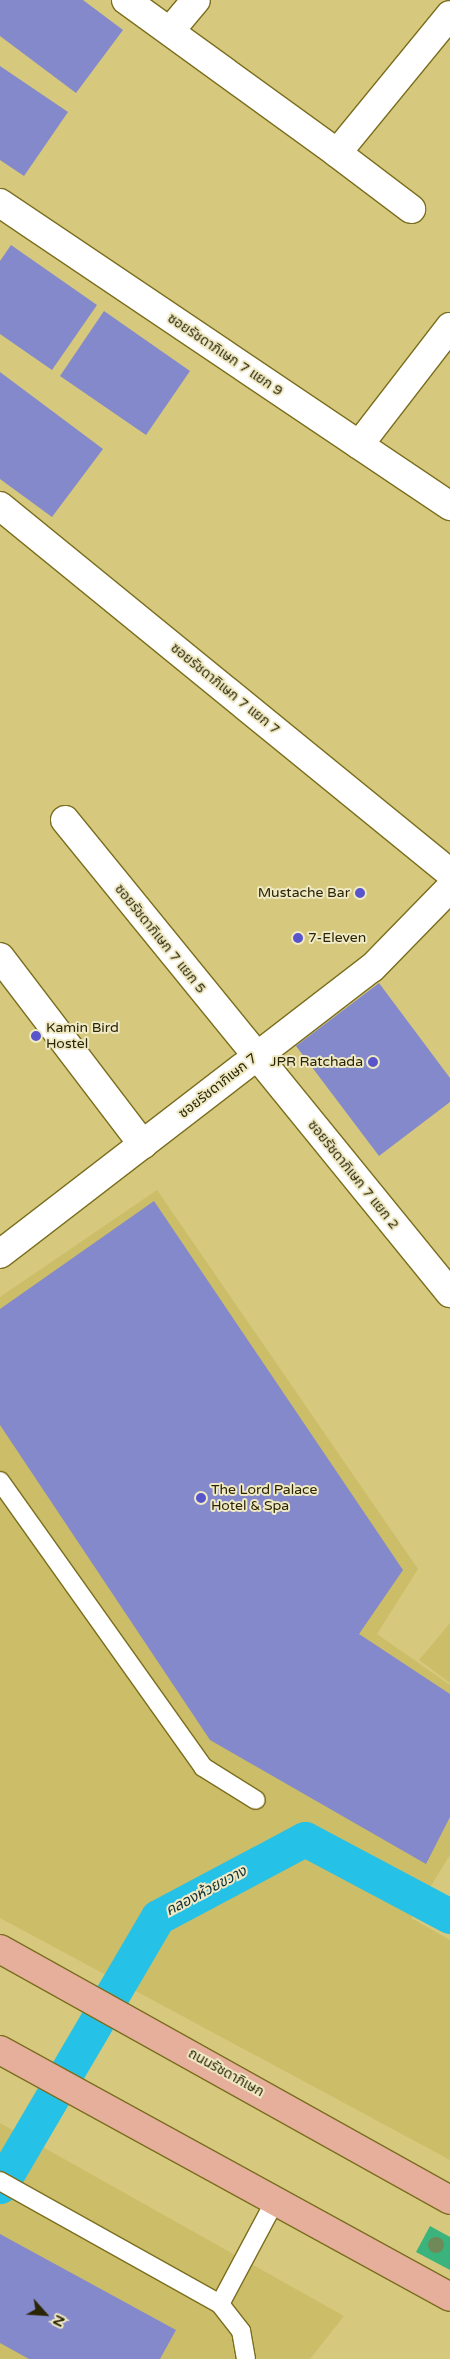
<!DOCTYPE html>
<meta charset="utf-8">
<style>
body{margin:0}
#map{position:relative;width:450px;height:2359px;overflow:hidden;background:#d6c97d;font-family:"Varela Round","Noto Sans Thai",sans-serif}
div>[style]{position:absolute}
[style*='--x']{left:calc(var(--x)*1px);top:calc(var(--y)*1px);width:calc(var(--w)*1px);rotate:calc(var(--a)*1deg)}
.built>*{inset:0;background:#ccbd68}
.green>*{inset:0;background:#3ab37c}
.canal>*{height:35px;margin:-17.5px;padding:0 17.5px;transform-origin:17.5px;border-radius:17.5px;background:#26c1e7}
.building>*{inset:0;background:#8489cb}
.roads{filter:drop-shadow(1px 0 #7b6e1f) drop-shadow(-1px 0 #7b6e1f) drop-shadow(0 1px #7b6e1f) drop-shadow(0 -1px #7b6e1f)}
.lane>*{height:18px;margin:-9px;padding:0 9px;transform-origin:9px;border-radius:9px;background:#fff}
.street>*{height:28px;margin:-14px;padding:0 14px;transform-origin:14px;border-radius:14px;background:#fff}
.primary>*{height:28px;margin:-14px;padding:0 14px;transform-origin:14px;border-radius:14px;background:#e6af9c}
.trees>*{width:16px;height:16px;margin:-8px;border-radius:50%;background:#6f8a58}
.dots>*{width:14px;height:14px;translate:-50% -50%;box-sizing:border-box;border:2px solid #efe9c4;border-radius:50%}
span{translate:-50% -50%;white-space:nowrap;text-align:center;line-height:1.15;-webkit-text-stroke:4px #efe9c4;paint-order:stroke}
.street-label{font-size:14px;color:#2b2505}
.poi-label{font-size:14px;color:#2b2505}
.right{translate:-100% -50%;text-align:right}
.left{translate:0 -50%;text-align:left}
.water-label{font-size:15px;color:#133139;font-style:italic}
.north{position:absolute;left:20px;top:2289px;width:50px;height:50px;-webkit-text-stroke:4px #efe9c4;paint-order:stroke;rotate:116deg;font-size:14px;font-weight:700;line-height:20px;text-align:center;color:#2b2505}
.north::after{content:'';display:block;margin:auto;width:18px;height:22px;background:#2b2505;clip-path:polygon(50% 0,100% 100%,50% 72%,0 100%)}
</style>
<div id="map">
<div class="built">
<div style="clip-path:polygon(157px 1190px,418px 1569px,377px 1634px,450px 1685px,450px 1855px,411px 1918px,450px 1940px,450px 2160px,0 1918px,0 1297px)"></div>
<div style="clip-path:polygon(450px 1623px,450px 1683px,419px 1660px)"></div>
<div style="clip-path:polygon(0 2123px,344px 2316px,310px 2359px,0 2359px)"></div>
</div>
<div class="green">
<div style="clip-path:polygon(430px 2226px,450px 2237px,450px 2270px,416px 2252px)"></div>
</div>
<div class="canal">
<div style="--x:0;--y:2186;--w:312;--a:-59.6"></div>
<div style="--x:158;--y:1917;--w:166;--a:-28"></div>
<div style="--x:305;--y:1839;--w:164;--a:28"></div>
</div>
<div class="building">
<div style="clip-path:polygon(0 0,83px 0,123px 30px,76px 93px,0 36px)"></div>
<div style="clip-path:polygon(0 66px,68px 112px,24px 176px,0 160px)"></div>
<div style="clip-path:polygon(11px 245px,97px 305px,52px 370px,0 334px,0 261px)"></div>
<div style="clip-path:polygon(104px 311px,190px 371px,146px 435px,60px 376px)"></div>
<div style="clip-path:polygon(0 372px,103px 449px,52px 517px,0 479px)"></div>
<div style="clip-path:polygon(379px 983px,450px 1078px,450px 1102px,379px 1156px,296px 1046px)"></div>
<div style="clip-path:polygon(154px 1201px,403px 1570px,359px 1634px,450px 1694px,450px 1817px,426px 1864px,210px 1740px,0 1425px,0 1309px)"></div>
<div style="clip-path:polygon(0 2234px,176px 2330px,160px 2359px,29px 2359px,0 2343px)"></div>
</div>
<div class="roads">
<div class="lane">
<div style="--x:0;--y:1481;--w:351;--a:54.6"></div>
<div style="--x:203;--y:1767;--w:62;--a:31.9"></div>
<div style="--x:0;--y:2181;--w:252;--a:29.2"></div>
<div style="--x:246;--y:2359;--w:28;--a:-100"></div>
<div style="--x:241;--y:2331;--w:34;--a:-128"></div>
<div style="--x:220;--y:2304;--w:117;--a:-61.9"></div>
</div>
<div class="street">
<div style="--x:126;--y:0;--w:261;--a:35.9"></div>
<div style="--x:337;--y:153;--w:178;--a:-50.7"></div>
<div style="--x:170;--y:31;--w:40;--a:-50"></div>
<div style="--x:337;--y:153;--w:93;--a:37.1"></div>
<div style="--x:0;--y:203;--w:543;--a:33.95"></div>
<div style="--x:359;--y:445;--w:149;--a:-52.4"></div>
<div style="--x:0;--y:506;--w:581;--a:39.2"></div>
<div style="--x:65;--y:820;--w:610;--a:50.86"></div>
<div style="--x:0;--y:957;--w:236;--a:52.7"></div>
<div style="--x:0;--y:1254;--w:469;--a:-37.6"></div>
<div style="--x:372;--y:968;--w:112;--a:-45.7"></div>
</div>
<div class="primary">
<div style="--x:0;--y:1949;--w:515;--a:29.15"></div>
<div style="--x:0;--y:2050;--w:513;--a:28.76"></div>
</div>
</div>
<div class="trees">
<div style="left:436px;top:2245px"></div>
</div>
<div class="dots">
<div style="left:360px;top:893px;background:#5854cc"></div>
<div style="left:298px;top:938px;background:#5854cc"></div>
<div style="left:36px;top:1036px;background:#5854cc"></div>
<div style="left:373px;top:1062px;background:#5854cc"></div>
<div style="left:201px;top:1498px;background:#5854cc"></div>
</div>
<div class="street-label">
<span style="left:225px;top:355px;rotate:34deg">ซอยรัชดาภิเษก 7 แยก 9</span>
<span style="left:225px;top:689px;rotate:39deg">ซอยรัชดาภิเษก 7 แยก 7</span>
<span style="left:160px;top:939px;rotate:51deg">ซอยรัชดาภิเษก 7 แยก 5</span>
<span style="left:218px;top:1086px;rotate:-38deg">ซอยรัชดาภิเษก 7</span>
<span style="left:353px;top:1175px;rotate:51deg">ซอยรัชดาภิเษก 7 แยก 2</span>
<span style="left:226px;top:2073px;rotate:29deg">ถนนรัชดาภิเษก</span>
</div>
<div class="poi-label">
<span class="right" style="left:350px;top:893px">Mustache Bar</span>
<span class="left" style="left:308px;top:938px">7-Eleven</span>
<span class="left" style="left:46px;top:1036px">Kamin Bird<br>Hostel</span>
<span class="right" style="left:363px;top:1062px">JPR Ratchada</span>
<span class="left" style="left:211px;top:1498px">The Lord Palace<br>Hotel &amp; Spa</span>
</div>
<div class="water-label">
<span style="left:206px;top:1891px;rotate:-28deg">คลองห้วยขวาง</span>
</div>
<div class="north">N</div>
</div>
